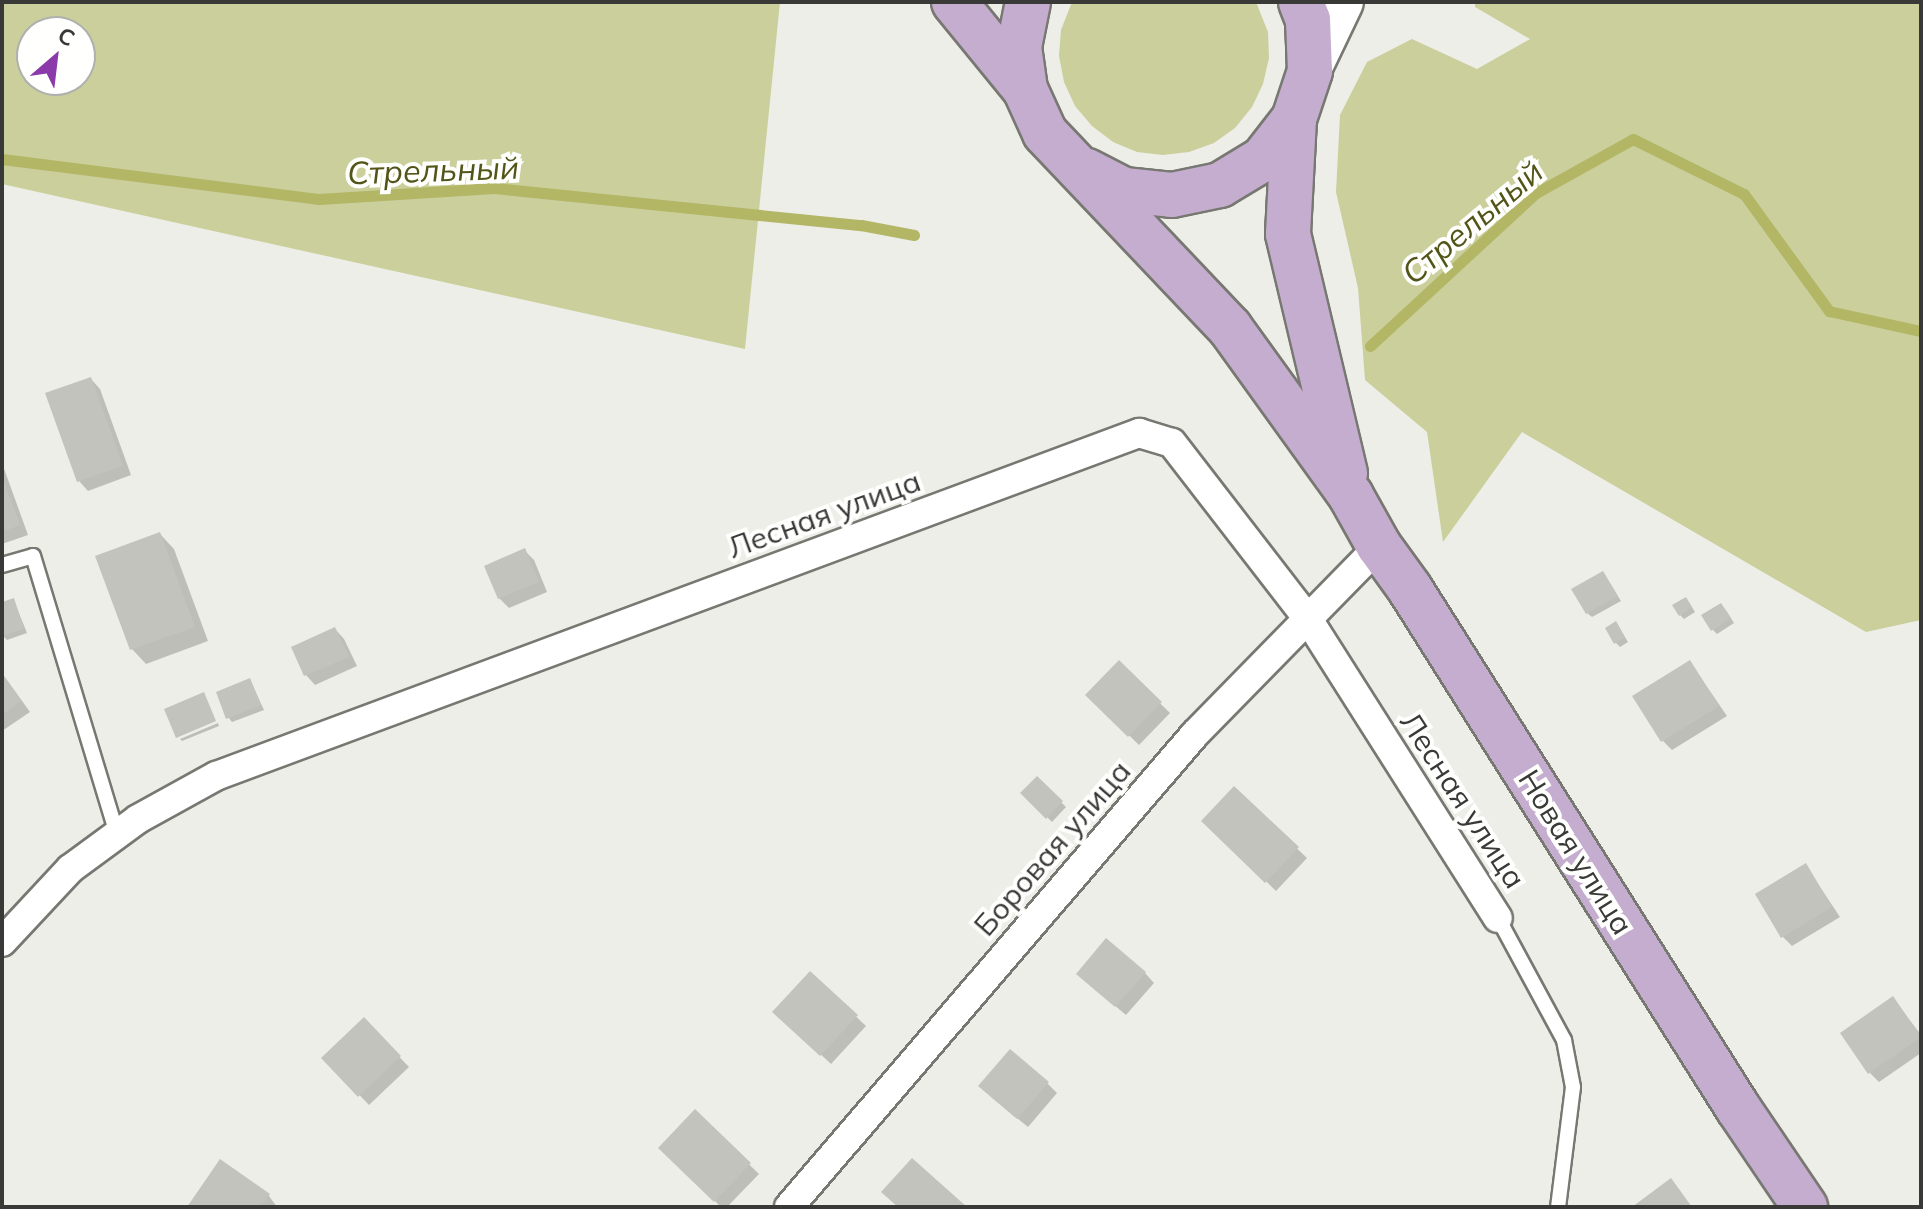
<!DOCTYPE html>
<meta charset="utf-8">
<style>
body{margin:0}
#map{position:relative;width:1923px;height:1209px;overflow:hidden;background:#eeeee8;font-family:Mulish,sans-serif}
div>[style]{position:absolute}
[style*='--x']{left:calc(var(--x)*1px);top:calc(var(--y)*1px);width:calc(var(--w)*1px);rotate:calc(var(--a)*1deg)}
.green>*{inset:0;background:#cbcf9c}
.shadow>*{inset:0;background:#0003}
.stream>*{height:11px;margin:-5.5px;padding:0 5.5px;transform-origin:5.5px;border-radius:5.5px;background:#b2b665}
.building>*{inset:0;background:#c2c3bd}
.roads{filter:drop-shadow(2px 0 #787872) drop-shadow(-2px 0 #787872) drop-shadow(0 2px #787872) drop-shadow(0 -2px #787872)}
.lane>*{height:14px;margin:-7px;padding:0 7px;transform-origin:7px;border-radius:7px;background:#fff}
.street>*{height:28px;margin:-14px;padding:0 14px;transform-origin:14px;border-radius:14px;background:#fff}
.secondary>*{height:40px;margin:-20px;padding:0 20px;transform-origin:20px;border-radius:20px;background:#fff}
.primary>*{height:44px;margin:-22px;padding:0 22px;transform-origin:22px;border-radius:22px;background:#c5adcf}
span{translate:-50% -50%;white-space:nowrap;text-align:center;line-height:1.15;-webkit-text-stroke:8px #fffffe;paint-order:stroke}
.street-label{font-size:30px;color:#393a37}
.water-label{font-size:32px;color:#525418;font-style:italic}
.frame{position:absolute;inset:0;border:4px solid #393a37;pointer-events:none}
.north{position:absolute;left:16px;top:16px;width:80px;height:80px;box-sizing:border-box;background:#fffffe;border:2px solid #b0b0ae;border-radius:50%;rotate:28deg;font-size:22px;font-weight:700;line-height:32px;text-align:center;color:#393a37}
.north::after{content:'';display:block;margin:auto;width:28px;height:36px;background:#8b3aaa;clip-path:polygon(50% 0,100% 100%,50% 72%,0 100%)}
</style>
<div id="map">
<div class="green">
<div style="clip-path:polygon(evenodd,2px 2px,780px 2px,745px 349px,2px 184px,2px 2px,80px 32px,80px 80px,32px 80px,32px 32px,80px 32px)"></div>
<div style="clip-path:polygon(1072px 2px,1256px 2px,1268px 32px,1269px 58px,1263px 84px,1252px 107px,1235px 128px,1214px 143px,1189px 152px,1163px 155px,1137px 152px,1113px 142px,1092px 126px,1075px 106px,1064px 82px,1059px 56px,1061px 30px)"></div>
<div style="clip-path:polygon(1475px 2px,1921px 2px,1921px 620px,1866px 632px,1522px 432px,1443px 542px,1427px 432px,1365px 380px,1358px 288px,1336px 192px,1340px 115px,1367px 62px,1412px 39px,1477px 69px,1530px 39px,1475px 7px)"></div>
</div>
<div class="shadow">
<div style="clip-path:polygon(91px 379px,100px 389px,131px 475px,88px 491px,79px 481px)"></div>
<div style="clip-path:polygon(2px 463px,28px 535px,2px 544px)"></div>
<div style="clip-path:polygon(160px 534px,174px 549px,208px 641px,146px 664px,132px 649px)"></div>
<div style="clip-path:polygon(525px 551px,534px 560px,547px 592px,509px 608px,499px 598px)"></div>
<div style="clip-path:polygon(1603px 573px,1621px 601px,1592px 617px,1587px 613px)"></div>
<div style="clip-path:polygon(14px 601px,27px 633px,7px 640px,2px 635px,2px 604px)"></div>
<div style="clip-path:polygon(1690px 604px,1695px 612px,1684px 619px,1680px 615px)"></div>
<div style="clip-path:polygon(1725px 609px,1734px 623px,1717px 634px,1713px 630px)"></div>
<div style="clip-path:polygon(1616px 623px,1628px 642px,1620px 647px,1616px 643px)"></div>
<div style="clip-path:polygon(335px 629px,344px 639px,357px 666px,315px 685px,306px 675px)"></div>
<div style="clip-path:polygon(1690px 662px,1727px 716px,1672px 750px,1663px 741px)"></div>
<div style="clip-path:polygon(1119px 663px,1170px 713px,1139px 745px,1088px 695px)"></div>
<div style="clip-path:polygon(2px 673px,30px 712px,2px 731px)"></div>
<div style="clip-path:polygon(250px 680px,264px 710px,232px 722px,228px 717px)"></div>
<div style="clip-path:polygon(218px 723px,219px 726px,182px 741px,180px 739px)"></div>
<div style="clip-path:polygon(1037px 779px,1066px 807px,1052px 822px,1023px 793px)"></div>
<div style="clip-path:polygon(1234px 789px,1307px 858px,1276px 891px,1204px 821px)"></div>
<div style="clip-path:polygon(1806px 866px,1840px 917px,1792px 946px,1782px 936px)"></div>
<div style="clip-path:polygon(1145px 973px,1154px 983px,1126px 1015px,1088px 983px)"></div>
<div style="clip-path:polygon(811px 974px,866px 1026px,831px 1064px,785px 1021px)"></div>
<div style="clip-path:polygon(1893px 998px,1921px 1035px,1921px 1053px,1879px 1082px,1870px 1073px)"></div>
<div style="clip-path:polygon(364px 1020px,409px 1067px,369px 1105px,324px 1058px)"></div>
<div style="clip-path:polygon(1047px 1083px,1057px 1093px,1028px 1127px,990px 1096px)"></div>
<div style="clip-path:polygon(695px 1112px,759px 1174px,727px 1207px,721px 1207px,661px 1148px)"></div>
<div style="clip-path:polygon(221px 1162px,269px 1196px,277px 1207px,189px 1207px)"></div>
</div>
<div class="stream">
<div style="--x:2;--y:159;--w:320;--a:7.2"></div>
<div style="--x:319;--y:199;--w:175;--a:-3.6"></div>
<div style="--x:494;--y:188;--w:369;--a:5.8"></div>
<div style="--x:861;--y:225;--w:54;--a:10.7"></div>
<div style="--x:1370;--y:346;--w:226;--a:-42.7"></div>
<div style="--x:1536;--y:193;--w:111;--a:-29.1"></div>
<div style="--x:1633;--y:139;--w:124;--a:26.4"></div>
<div style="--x:1744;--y:194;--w:145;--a:54"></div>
<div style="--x:1829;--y:311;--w:94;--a:12.3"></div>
</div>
<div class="building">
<div style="clip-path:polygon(91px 377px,123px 466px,77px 482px,45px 393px)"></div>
<div style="clip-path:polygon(2px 477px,20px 525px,2px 532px)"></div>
<div style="clip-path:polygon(160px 532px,195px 627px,130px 650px,95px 556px)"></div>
<div style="clip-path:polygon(525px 548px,539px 582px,498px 599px,484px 566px)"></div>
<div style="clip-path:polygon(1603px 571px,1618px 596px,1586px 614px,1571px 589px)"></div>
<div style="clip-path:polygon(1686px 597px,1692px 607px,1679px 616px,1672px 605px)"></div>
<div style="clip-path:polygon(14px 598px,24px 629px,2px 636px,2px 602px)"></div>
<div style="clip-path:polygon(1721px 603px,1731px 618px,1711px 631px,1701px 615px)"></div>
<div style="clip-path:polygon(1616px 621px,1625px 637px,1614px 644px,1605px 628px)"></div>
<div style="clip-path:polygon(335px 627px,349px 657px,304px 676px,291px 647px)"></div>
<div style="clip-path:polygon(1119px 660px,1162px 702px,1128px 737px,1085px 695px)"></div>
<div style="clip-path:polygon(1690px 660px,1719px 706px,1661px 742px,1632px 696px)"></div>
<div style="clip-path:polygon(2px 674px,21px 701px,2px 715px)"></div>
<div style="clip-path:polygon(250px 678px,261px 705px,226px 719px,216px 692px)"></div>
<div style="clip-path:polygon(204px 692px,216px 721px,176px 738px,164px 709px)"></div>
<div style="clip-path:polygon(1037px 776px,1063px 801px,1046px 819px,1020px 793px)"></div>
<div style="clip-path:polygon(1234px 786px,1299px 847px,1265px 883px,1201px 821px)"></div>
<div style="clip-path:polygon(1806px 863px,1832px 907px,1781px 938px,1755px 894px)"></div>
<div style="clip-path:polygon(1106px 938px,1146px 972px,1115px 1007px,1076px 974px)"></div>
<div style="clip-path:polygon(810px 971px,858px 1015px,820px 1056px,772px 1012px)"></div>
<div style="clip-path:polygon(1893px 996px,1921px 1037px,1868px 1074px,1840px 1033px)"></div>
<div style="clip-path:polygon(364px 1017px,401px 1056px,358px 1097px,321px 1058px)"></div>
<div style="clip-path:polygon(1010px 1049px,1049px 1082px,1017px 1119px,978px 1086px)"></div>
<div style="clip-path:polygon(695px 1109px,751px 1163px,714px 1202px,658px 1148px)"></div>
<div style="clip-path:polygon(912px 1158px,967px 1207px,898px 1207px,881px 1192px)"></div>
<div style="clip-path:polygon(220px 1159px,270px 1194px,261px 1207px,187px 1207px)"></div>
<div style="clip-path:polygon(1671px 1178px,1692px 1207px,1632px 1207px)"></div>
</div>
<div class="roads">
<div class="lane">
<div style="--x:2;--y:565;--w:32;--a:-16"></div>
<div style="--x:33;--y:556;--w:291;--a:73.2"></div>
<div style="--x:1498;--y:918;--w:139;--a:61.6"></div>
<div style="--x:1564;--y:1040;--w:48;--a:79.2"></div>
<div style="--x:1573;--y:1087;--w:121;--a:97.1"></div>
</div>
<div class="street">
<div style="--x:2;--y:942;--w:100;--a:-47"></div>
<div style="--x:70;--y:869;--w:84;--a:-36.3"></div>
<div style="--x:138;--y:819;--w:89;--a:-28.9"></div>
<div style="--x:216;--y:776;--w:985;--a:-20.39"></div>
<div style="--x:1139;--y:433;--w:34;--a:17"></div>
<div style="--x:1172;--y:443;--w:222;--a:52.3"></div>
<div style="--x:1308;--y:619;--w:354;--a:57.6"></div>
<div style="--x:789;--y:1207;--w:623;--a:-49.36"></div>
<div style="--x:1195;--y:734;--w:263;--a:-45.6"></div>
</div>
<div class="secondary">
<div style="--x:1310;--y:71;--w:76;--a:-64.4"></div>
</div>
<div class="primary">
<div style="--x:954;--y:2;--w:112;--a:50.8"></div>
<div style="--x:1025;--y:89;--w:48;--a:65.6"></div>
<div style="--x:1045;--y:133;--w:269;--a:46.5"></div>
<div style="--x:1230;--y:328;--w:207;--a:54.2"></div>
<div style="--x:1351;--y:496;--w:57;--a:60.8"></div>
<div style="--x:1379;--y:546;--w:53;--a:54.2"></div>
<div style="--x:1410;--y:589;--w:614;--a:57.71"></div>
<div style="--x:1738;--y:1108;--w:120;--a:55.9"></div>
<div style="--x:1301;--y:2;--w:19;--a:69"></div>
<div style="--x:1308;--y:20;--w:51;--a:87.8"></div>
<div style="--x:1310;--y:71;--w:51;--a:108.4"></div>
<div style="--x:1294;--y:119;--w:115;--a:93"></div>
<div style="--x:1288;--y:234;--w:246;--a:76.6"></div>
<div style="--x:1025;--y:89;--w:42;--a:-98.1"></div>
<div style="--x:1019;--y:47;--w:46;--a:-78.7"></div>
<div style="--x:1087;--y:171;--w:42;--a:27.2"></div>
<div style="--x:1124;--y:190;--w:48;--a:5.9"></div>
<div style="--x:1172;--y:195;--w:49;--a:-11.8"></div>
<div style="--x:1220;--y:185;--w:50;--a:-31.2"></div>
<div style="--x:1263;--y:159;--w:51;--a:-52.2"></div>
</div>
</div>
<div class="street-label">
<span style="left:824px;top:514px;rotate:-20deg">Лесная улица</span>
<span style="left:1463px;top:800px;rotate:57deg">Лесная улица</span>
<span style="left:1052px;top:848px;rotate:-49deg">Боровая улица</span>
<span style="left:1576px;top:852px;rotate:58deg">Новая улица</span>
</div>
<div class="water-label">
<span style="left:433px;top:170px;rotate:-2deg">Стрельный</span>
<span style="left:1472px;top:222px;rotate:-40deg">Стрельный</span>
</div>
<div class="frame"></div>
<div class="north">С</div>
</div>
